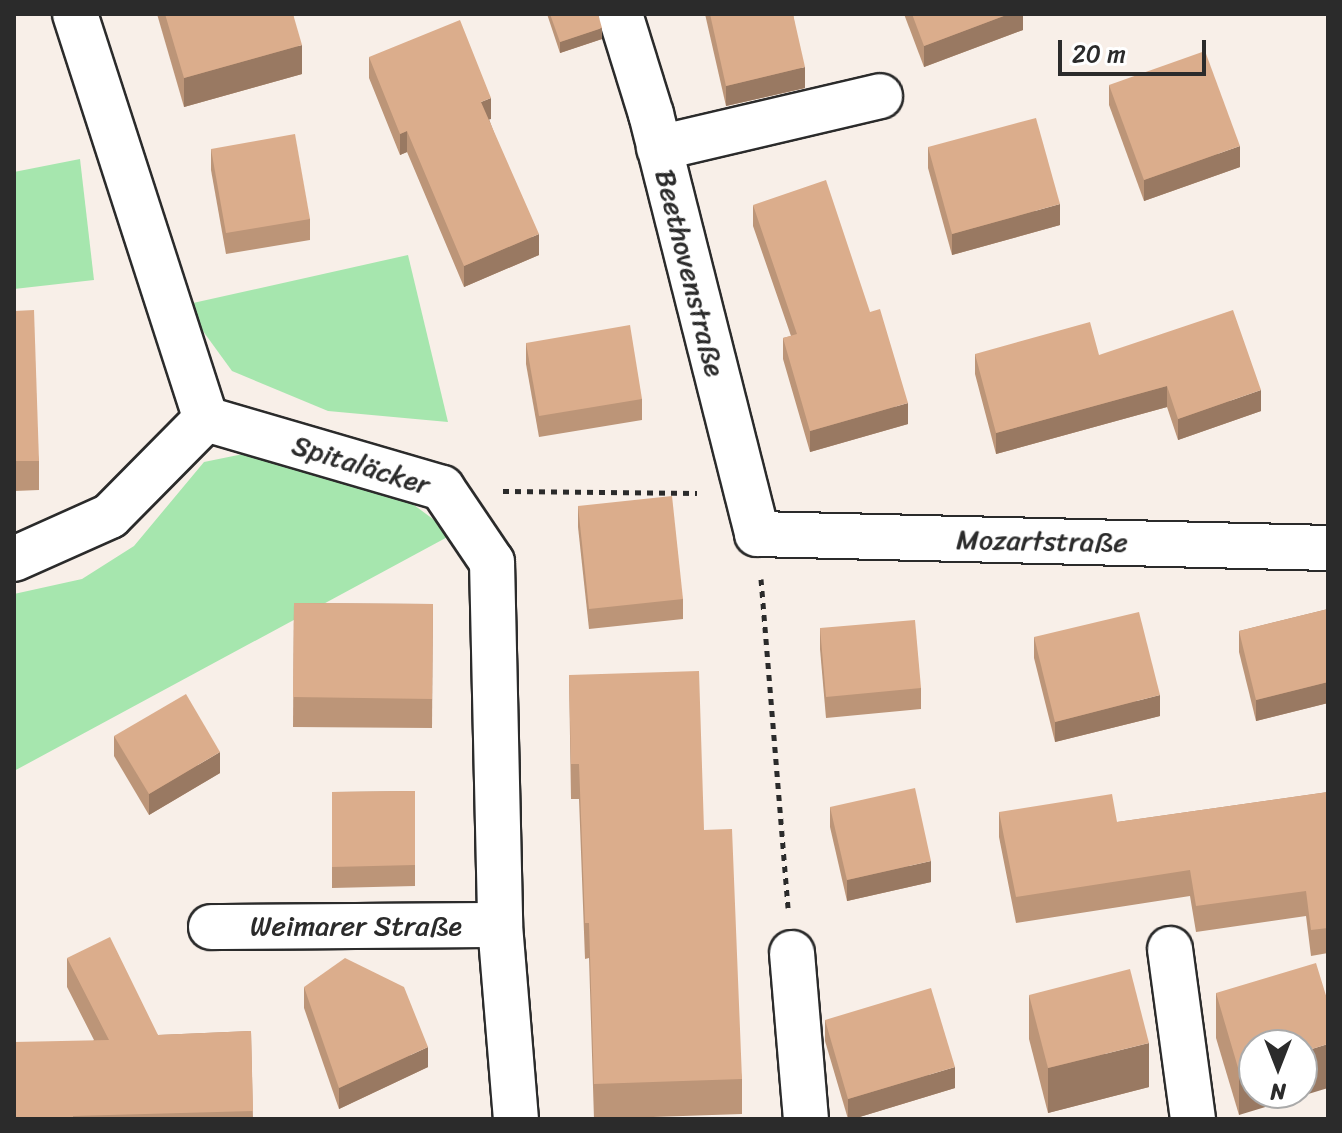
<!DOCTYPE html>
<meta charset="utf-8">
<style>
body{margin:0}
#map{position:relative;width:1342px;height:1133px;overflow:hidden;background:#f8efe8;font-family:Sriracha,sans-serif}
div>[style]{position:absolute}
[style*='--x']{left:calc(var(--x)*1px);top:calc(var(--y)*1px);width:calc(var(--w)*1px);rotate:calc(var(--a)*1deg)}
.green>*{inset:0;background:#a6e6ae}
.path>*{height:5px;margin-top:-2.5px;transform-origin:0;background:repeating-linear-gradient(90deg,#2b2b2b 0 6px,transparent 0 12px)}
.roads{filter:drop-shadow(2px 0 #2b2b2b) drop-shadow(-2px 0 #2b2b2b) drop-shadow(0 2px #2b2b2b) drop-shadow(0 -2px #2b2b2b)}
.minor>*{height:44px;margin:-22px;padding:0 22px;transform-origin:22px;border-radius:22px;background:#fff}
.wall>*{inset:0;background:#bc9578}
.shaded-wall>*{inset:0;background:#997962}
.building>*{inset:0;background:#dbad8c}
span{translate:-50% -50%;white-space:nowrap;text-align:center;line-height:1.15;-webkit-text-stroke:6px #fff;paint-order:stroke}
.street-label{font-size:28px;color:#2b2b2b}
.frame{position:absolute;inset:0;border:16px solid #2b2b2b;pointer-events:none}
.north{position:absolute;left:1238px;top:1029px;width:80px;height:80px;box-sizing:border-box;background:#fff;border:2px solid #aaa;border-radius:50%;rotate:180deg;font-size:22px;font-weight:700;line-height:32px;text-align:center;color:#2b2b2b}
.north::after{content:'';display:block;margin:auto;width:28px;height:36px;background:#2b2b2b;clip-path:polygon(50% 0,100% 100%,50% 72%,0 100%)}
.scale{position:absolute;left:1058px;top:40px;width:148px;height:36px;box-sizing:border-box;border:4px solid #2b2b2b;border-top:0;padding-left:10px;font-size:24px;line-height:28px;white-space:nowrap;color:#2b2b2b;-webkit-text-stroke:6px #fff;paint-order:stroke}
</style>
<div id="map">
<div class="green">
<div style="clip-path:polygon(80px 159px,94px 280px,14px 289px,14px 172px)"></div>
<div style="clip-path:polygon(408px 255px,448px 422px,328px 411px,232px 371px,184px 305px)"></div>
<div style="clip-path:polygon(253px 452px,410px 502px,453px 534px,14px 771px,14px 594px,82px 579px,134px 546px,204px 462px)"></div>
</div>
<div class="path">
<div style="--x:503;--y:491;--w:194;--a:0.6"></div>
<div style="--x:761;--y:579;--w:330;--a:85.3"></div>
</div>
<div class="roads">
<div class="minor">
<div style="--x:75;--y:14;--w:426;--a:72.1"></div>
<div style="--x:206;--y:419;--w:246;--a:16.3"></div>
<div style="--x:442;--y:488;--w:89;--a:56"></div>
<div style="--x:492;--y:562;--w:363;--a:88.7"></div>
<div style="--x:500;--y:925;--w:195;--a:85.3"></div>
<div style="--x:620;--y:14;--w:105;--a:72.8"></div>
<div style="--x:651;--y:114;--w:433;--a:75.8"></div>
<div style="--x:757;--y:534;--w:571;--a:1.4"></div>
<div style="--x:659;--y:148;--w:227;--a:-13.2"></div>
<div style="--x:14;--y:559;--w:105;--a:-24.1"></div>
<div style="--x:110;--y:516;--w:136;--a:-45.3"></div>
<div style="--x:211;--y:927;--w:289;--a:-0.4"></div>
<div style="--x:1170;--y:949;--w:172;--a:82.3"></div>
<div style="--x:792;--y:953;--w:167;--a:85.2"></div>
</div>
</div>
<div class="wall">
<div style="clip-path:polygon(157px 14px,293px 14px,302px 74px,184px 107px)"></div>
<div style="clip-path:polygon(547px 14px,598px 14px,602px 39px,560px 53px)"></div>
<div style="clip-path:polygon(705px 14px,793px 14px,805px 88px,726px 106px)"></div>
<div style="clip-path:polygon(904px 14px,1023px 14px,1023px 30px,924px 67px)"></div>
<div style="clip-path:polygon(369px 57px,491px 119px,489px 119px,539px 255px,464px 287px,407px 152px,400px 155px,369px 78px)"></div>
<div style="clip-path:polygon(14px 63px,15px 71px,14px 101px)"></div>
<div style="clip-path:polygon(1109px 85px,1240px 167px,1144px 201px,1109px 105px)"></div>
<div style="clip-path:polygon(928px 147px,1060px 225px,952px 255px,928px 168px)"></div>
<div style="clip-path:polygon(211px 149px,310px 219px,310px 240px,226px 254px,211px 170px)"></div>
<div style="clip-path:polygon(753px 205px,908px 424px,810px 452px,783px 359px,783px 338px,791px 336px,753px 226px)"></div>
<div style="clip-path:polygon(14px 311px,39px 461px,39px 490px,14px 491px)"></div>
<div style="clip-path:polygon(526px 343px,642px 399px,642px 420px,539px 437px,526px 364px)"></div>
<div style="clip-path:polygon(975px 354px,1099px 355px,1261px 411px,1178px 440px,1167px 407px,996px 454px,975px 374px)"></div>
<div style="clip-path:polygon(578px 506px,683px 599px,683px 619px,589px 629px,578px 527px)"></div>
<div style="clip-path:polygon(294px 603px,433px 604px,432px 728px,293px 727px)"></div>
<div style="clip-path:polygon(1328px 609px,1328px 703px,1256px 721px,1239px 652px,1239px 631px)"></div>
<div style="clip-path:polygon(820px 628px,921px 688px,921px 709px,826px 718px,820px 649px)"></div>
<div style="clip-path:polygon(1034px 637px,1160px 716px,1055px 742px,1034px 658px)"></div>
<div style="clip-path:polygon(569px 675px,704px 830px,742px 1079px,742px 1114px,594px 1119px,589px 958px,585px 959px,579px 799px,571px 799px)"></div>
<div style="clip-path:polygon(114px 736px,220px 773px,149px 815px,114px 756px)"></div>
<div style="clip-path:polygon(415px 791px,415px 886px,332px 888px,332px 792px)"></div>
<div style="clip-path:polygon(1328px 792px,1328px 953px,1311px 956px,1306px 916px,1196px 932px,1190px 896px,1016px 923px,999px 837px,999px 812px,1117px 822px)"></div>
<div style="clip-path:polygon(830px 807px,931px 882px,847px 901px,830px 827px)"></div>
<div style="clip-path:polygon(67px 958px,158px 1035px,251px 1031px,253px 1119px,14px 1119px,94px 1040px,67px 987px)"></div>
<div style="clip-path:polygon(304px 987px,428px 1067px,339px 1109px,304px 1008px)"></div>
<div style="clip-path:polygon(1216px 993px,1328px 1002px,1239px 1115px,1216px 1038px)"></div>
<div style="clip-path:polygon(1029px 995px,1149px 1087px,1048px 1113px,1029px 1039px)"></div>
<div style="clip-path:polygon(825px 1020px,955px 1088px,853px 1119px,848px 1119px,825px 1041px)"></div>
</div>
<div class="shaded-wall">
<div style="clip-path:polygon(1009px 14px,1023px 14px,1023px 30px,924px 67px,924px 46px)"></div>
<div style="clip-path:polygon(602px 28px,602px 39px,560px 53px,560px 42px)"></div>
<div style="clip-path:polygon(302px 45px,302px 74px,184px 107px,184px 78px)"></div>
<div style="clip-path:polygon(805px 67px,805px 88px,726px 106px,726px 86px)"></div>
<div style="clip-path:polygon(491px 98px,491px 119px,481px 122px,481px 102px)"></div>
<div style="clip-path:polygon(407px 131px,407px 152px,400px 155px,400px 134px)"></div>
<div style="clip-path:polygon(1240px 146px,1240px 167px,1144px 201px,1144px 180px)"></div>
<div style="clip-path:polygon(1060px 204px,1060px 225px,952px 255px,952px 234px)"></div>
<div style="clip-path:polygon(539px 234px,539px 255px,464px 287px,464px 266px)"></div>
<div style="clip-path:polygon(1167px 386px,1167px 407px,996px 454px,996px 433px)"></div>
<div style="clip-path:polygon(1261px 390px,1261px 411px,1178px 440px,1178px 419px)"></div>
<div style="clip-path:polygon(908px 403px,908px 424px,810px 452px,810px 431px)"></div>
<div style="clip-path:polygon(1328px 682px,1328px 703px,1256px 721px,1256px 700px)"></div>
<div style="clip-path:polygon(1160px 695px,1160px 716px,1055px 742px,1055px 722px)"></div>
<div style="clip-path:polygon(220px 752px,220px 773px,149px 815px,149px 794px)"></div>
<div style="clip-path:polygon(931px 861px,931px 882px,847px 901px,847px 880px)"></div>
<div style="clip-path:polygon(1149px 1043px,1149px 1087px,1048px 1113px,1048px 1068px)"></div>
<div style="clip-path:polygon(1328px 1044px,1328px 1088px,1239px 1115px,1239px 1071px,1254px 1066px,1254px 1093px,1302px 1093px,1302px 1052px)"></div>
<div style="clip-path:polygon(428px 1047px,428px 1067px,339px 1109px,339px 1088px)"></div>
<div style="clip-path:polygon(955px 1067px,955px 1088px,853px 1119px,848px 1119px,848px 1099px)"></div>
</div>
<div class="building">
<div style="clip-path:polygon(165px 14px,293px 14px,302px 45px,184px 78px)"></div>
<div style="clip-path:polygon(550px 14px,598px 14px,602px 28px,560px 42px)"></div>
<div style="clip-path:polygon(710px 14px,793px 14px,805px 67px,726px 86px)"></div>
<div style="clip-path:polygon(912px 14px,1009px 14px,924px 46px)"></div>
<div style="clip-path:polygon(460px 20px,491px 98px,481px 102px,539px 234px,464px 266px,407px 131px,400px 134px,369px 57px)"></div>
<div style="clip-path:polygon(1205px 51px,1240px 146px,1144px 180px,1109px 85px)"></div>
<div style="clip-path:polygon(1036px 118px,1060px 204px,952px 234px,928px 147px)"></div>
<div style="clip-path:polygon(295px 134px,310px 219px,226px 233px,211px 149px)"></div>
<div style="clip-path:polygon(826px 180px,870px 312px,880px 309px,908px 403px,810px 431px,783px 338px,797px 334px,753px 205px)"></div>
<div style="clip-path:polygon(34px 310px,39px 461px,14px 461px,14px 311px)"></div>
<div style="clip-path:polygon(1233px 310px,1261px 390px,1178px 419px,1167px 386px,996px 433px,975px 354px,1090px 322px,1099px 355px)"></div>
<div style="clip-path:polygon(630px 325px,642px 399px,539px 416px,526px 343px)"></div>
<div style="clip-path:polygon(672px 496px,683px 599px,589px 609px,578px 506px)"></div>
<div style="clip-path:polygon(294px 603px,433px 604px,432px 699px,293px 697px)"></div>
<div style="clip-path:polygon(1328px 609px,1328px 682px,1256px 700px,1239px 631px)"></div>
<div style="clip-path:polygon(1139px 612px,1160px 695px,1055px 722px,1034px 637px)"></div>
<div style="clip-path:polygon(915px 620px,921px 688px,826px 697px,820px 628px)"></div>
<div style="clip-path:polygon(699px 671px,704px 830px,732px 829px,742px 1079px,594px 1084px,589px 923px,585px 923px,579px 764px,571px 764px,569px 675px)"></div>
<div style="clip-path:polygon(186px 694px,220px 752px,149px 794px,114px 736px)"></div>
<div style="clip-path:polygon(915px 788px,931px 861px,847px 880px,830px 807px)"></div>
<div style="clip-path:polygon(415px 791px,415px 865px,332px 867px,332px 792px)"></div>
<div style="clip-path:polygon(1328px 792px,1328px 928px,1311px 930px,1306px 891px,1196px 906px,1190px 870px,1016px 897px,999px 812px,1112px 794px,1117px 822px)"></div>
<div style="clip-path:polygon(110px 937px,158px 1035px,251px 1031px,253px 1111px,73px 1116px,73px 1119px,14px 1119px,14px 1042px,109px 1040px,67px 958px)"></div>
<div style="clip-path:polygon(345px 958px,404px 987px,428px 1047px,339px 1088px,304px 987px)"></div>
<div style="clip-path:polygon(1316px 963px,1328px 1002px,1328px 1044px,1302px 1052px,1302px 1045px,1254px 1045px,1254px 1066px,1239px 1071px,1216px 993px)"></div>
<div style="clip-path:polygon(1130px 969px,1149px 1043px,1048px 1068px,1029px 995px)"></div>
<div style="clip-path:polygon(931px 988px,955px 1067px,848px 1099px,825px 1020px)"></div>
</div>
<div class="street-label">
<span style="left:690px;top:273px;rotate:76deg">Beethovenstraße</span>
<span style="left:361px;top:465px;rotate:17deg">Spitaläcker</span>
<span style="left:1042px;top:541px;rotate:1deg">Mozartstraße</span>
<span style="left:356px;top:926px">Weimarer Straße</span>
</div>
<div class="frame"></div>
<div class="north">N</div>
<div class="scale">20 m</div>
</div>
